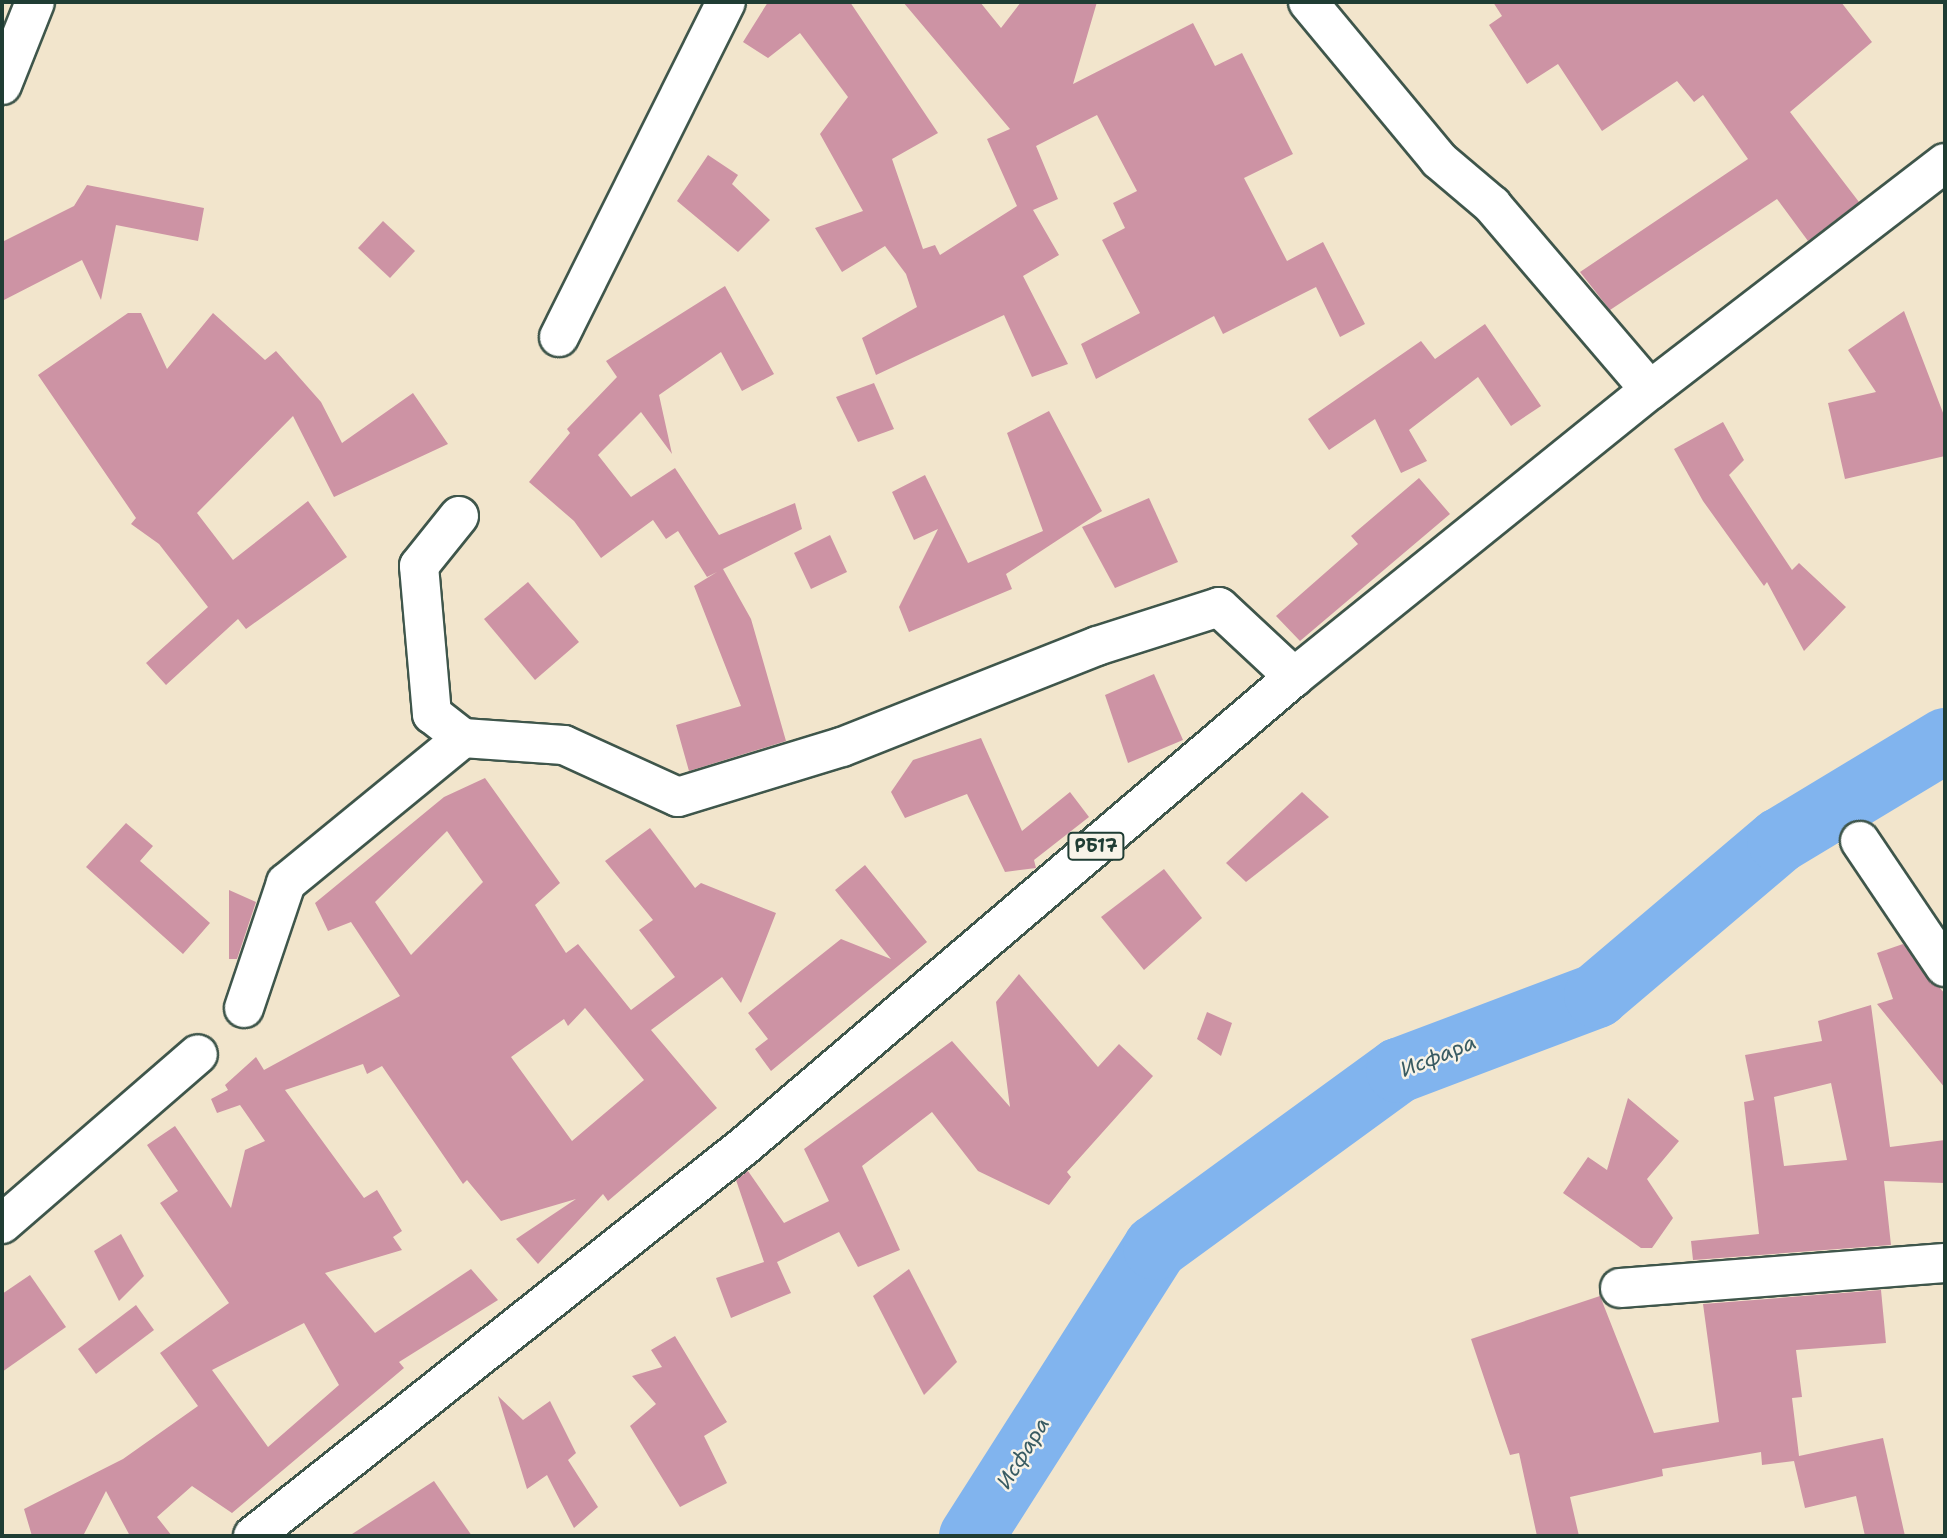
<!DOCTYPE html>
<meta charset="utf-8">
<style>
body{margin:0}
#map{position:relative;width:1947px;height:1538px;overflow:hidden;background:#f2e5cc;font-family:"Shantell Sans",sans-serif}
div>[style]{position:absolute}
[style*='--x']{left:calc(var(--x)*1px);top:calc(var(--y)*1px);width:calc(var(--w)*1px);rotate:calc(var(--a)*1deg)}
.river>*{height:65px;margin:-32.5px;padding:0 32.5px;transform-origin:32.5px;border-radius:32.5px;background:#81b4ee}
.building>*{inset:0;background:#cd93a4}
.roads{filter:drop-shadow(2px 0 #3f564b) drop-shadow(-2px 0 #3f564b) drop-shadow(0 2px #3f564b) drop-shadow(0 -2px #3f564b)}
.minor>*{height:38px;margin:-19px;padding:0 19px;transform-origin:19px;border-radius:19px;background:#fff}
.major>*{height:38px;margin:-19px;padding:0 19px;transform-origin:19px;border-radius:19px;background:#fff}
span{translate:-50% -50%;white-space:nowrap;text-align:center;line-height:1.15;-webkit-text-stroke:5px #f7f3e8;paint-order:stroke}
.shield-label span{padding:2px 5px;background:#f7f3e8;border:2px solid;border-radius:5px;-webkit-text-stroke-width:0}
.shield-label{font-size:18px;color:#1f3d34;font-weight:700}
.water-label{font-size:21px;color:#385b62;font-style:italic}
.frame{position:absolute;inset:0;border:4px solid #1f3d34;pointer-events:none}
</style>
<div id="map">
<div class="river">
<div style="--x:971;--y:1536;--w:343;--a:-57.5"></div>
<div style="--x:1155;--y:1247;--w:301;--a:-36.1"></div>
<div style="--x:1398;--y:1070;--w:212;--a:-20.7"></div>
<div style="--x:1596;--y:995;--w:240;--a:-40.3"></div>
<div style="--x:1779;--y:840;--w:194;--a:-31.1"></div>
</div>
<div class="building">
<div style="clip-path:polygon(768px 2px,850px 2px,938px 133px,892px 159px,923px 249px,935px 245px,940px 255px,1017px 206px,987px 139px,1010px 129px,903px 2px,980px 2px,1001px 28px,1021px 2px,1097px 2px,1073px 84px,1193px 23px,1215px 66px,1242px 53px,1293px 154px,1244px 178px,1287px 261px,1323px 242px,1365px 324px,1340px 337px,1316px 287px,1223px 334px,1214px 316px,1096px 379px,1081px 344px,1140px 313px,1102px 240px,1125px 228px,1113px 203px,1137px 191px,1097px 115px,1036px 146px,1058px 199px,1033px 210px,1059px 255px,1023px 276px,1068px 364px,1032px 377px,1004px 315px,876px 375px,862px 338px,917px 307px,906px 274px,885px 246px,842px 272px,815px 228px,863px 211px,820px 134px,848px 97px,800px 33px,768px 58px,743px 42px)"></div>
<div style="clip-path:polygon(1493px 2px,1841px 2px,1872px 42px,1790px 112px,1859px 202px,1808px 241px,1777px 199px,1610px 310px,1580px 272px,1748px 159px,1703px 95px,1694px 102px,1677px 81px,1602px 131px,1558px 64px,1527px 84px,1489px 25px,1502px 16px)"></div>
<div style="clip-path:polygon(708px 155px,738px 175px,732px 184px,770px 220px,738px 252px,677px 201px)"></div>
<div style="clip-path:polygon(87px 185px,204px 208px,198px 241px,116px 225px,101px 300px,82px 260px,2px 301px,2px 242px,74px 206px)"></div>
<div style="clip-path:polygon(383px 221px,415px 251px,390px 278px,358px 248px)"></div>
<div style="clip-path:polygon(725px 286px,774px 374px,742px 391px,721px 352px,659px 395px,672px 454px,641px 412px,598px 455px,631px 497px,675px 468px,719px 535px,795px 503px,802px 529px,723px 569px,751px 619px,786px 741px,689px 771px,676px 725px,741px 706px,694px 586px,717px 572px,707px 577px,678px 531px,666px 539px,653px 520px,601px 558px,574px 521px,529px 482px,570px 433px,567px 429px,617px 377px,606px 361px)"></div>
<div style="clip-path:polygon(1904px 311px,1945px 418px,1945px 456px,1845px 479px,1828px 403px,1876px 392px,1848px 350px)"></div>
<div style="clip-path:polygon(128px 313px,141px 313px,167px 369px,213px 313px,265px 360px,276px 351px,321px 402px,342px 443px,413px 393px,448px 444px,334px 497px,293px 416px,197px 513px,233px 560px,308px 501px,347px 557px,246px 629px,238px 619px,166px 685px,146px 663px,208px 607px,159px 544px,131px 524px,136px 518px,38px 375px)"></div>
<div style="clip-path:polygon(1485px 324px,1541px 406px,1511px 426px,1478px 377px,1409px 430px,1427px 461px,1401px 473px,1375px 419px,1329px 450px,1308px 419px,1421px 341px,1435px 359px)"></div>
<div style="clip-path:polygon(874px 383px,894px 429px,858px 442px,836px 397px)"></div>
<div style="clip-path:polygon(1049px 411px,1102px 511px,1006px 574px,1012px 589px,909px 632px,899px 607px,938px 529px,914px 540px,892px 492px,925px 475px,968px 563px,1043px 531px,1007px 433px)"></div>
<div style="clip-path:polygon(1723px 422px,1744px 460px,1729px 475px,1792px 570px,1799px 563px,1846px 607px,1804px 651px,1767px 582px,1764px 586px,1703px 501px,1674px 449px)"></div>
<div style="clip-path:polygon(1419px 478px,1450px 514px,1300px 641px,1276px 616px,1358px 544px,1351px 536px)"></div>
<div style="clip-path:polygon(1149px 498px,1178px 562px,1115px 588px,1082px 527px)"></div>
<div style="clip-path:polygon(830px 535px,847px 572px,811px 589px,794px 553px)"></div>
<div style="clip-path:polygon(528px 582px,579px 642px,535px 680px,484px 619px)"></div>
<div style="clip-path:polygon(1154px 674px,1183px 740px,1128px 763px,1105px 695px)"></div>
<div style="clip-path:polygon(981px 738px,1022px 831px,1070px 792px,1089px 817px,1034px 860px,1036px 868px,1005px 872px,967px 794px,905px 818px,891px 792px,913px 760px)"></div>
<div style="clip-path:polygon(evenodd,485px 778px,560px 883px,535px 905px,566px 953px,578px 944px,631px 1010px,675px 977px,639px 930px,653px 920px,605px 861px,650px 828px,695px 888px,701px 883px,776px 913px,741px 1003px,722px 977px,651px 1030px,717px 1108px,608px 1201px,603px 1194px,538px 1264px,516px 1239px,576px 1199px,501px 1221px,467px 1180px,463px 1184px,382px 1066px,367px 1074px,363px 1064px,285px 1090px,364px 1198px,377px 1190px,402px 1231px,393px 1237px,402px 1250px,325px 1273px,375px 1333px,471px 1269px,498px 1300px,399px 1362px,404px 1368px,232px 1513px,192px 1486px,157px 1517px,172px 1536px,130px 1536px,106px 1491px,83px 1536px,32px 1536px,24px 1509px,123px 1459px,198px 1406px,160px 1353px,229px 1303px,160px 1203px,178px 1191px,147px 1145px,175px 1126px,231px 1208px,245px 1150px,265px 1141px,240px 1105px,217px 1113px,211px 1099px,228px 1090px,225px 1085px,256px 1057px,264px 1070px,400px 996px,351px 922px,328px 931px,315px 903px,444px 797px,485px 778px,447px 831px,483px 882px,411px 955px,375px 902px,447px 831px,485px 778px,585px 1008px,644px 1080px,572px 1141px,511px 1057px,564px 1019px,568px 1026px,585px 1008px,485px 778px,304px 1323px,339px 1385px,268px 1447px,212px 1370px,304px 1323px)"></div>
<div style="clip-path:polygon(1302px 792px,1329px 817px,1246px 882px,1226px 863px)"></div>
<div style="clip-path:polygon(126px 823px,153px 846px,140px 861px,210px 923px,183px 954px,86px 867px)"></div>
<div style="clip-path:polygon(865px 865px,927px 942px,771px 1071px,755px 1049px,768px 1039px,748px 1013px,841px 939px,891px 959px,835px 890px)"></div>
<div style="clip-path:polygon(1164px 869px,1202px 918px,1144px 970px,1101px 917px)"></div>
<div style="clip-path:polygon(229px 890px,256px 902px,237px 959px,229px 959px)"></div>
<div style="clip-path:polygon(1903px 944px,1945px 994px,1945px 1088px,1877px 1004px,1893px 999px,1877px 953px)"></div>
<div style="clip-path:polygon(1019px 974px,1098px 1067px,1119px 1044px,1153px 1076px,1067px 1172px,1071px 1177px,1049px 1205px,978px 1171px,932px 1112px,862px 1166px,900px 1250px,858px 1267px,839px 1232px,777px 1262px,791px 1293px,731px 1318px,716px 1278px,764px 1262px,736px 1180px,748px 1171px,784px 1223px,829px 1201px,804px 1149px,952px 1041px,1010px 1107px,996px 1002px)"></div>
<div style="clip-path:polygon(evenodd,1871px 1005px,1890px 1147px,1945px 1140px,1945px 1183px,1884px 1181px,1891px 1245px,1693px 1260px,1691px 1241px,1759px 1234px,1744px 1102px,1754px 1100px,1745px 1055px,1822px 1041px,1818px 1021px,1871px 1005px,1831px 1083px,1847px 1160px,1784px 1166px,1774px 1097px,1831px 1083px)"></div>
<div style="clip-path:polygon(1207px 1012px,1232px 1023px,1221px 1056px,1197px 1039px)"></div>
<div style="clip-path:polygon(1628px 1098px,1679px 1141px,1647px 1179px,1673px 1218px,1652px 1248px,1641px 1248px,1563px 1193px,1588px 1157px,1607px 1170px)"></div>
<div style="clip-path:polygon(121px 1234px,144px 1276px,119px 1301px,94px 1251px)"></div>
<div style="clip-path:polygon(909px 1269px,957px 1362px,924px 1395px,873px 1296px)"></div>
<div style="clip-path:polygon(30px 1275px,66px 1327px,2px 1372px,2px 1294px)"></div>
<div style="clip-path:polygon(1881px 1290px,1886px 1343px,1796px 1350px,1802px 1397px,1792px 1398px,1799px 1456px,1883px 1438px,1905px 1536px,1865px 1536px,1856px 1496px,1805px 1508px,1794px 1461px,1762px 1465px,1761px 1452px,1662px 1469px,1663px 1476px,1570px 1497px,1579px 1536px,1537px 1536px,1519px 1453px,1510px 1455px,1471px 1339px,1600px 1296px,1654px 1433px,1719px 1422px,1703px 1304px)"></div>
<div style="clip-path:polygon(136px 1305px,154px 1330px,96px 1374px,78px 1349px)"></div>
<div style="clip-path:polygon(675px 1336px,727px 1422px,704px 1436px,727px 1483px,680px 1507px,630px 1426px,656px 1404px,632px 1376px,662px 1367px,651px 1350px)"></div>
<div style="clip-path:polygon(498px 1396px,523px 1420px,550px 1401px,576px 1453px,568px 1460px,598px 1507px,574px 1528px,547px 1475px,527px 1489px)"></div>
<div style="clip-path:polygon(434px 1481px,472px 1536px,349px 1536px)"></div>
</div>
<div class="roads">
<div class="minor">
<div style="--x:1308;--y:2;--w:205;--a:50.3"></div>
<div style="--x:1439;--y:160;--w:70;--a:40.3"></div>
<div style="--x:1492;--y:205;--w:243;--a:49.5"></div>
<div style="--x:2;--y:85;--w:89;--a:-68.3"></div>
<div style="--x:559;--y:337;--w:374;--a:-63.5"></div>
<div style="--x:459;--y:516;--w:64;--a:128.7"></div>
<div style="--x:419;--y:566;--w:149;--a:85"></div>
<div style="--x:432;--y:714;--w:39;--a:38"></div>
<div style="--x:1860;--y:841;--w:152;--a:56"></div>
<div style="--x:244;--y:1008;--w:132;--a:-71.4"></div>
<div style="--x:286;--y:883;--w:229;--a:-39.3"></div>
<div style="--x:463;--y:738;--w:101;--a:4"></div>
<div style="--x:564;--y:745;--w:125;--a:24.5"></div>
<div style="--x:678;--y:797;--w:171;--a:-17"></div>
<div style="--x:842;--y:747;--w:274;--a:-21.6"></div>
<div style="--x:1097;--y:646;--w:128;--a:-17.7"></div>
<div style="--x:1219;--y:607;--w:103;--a:43"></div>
<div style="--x:2;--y:1224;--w:259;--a:-40.9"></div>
<div style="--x:1620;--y:1288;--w:326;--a:-4.4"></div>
</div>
<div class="major">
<div style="--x:253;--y:1536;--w:626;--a:-38.45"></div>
<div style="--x:743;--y:1147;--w:724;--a:-40.46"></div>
<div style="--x:1294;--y:677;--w:457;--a:-38.9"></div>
<div style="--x:1650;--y:390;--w:372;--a:-37.6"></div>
</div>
</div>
<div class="shield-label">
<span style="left:1096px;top:846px">РБ17</span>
</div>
<div class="water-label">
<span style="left:1438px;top:1056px;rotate:-22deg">Исфара</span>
<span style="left:1023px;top:1453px;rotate:-58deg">Исфара</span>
</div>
<div class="frame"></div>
</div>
